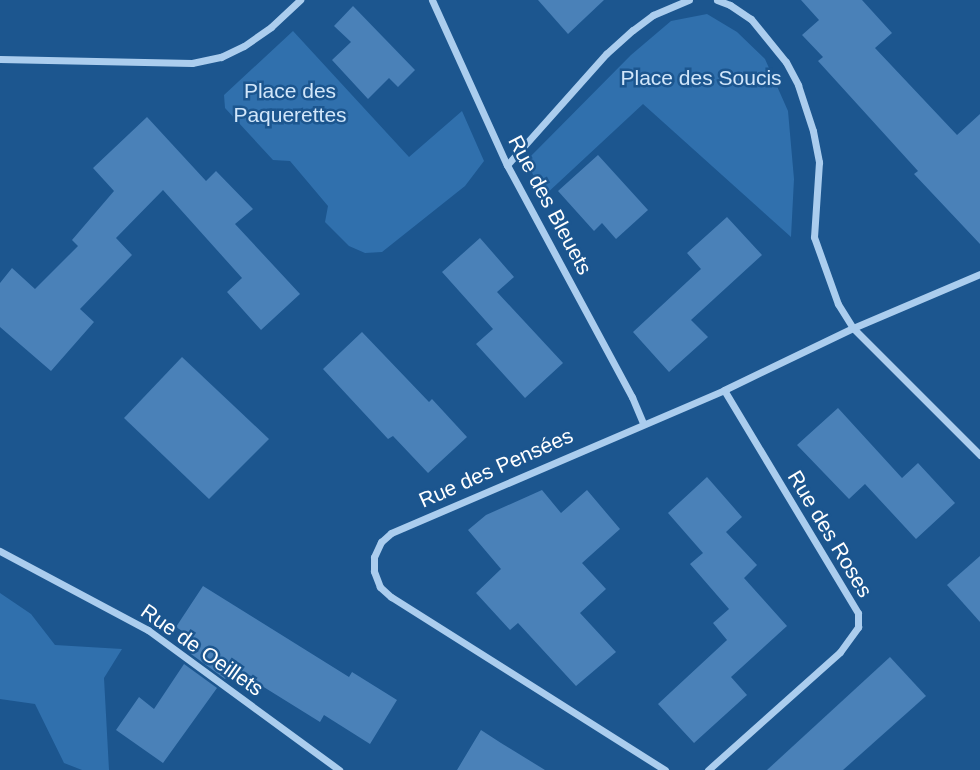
<!DOCTYPE html>
<meta charset="utf-8">
<style>
body{margin:0}
#map{position:relative;width:980px;height:770px;overflow:hidden;background:#1c568f;font-family:Helvetica,sans-serif}
div>[style]{position:absolute}
[style*='--x']{left:calc(var(--x)*1px);top:calc(var(--y)*1px);width:calc(var(--w)*1px);rotate:calc(var(--a)*1deg)}
.green>*{inset:0;background:#3070ad}
.building>*{inset:0;background:#4a81b8}
.street>*{height:7px;margin:-3.5px;padding:0 3.5px;transform-origin:3.5px;border-radius:3.5px;background:#abcdee}
span{translate:-50% -50%;white-space:nowrap;text-align:center;line-height:1.15;-webkit-text-stroke:5px #1c568f;paint-order:stroke}
.park-label{font-size:21px;color:#d1e6fa}
.street-label{font-size:21px;color:#fff}
</style>
<div id="map">
<div class="green">
<div style="clip-path:polygon(707px 14px,737px 32px,765px 59px,788px 111px,794px 179px,791px 237px,643px 104px,544px 196px,526px 161px,631px 55px,671px 21px)"></div>
<div style="clip-path:polygon(293px 31px,409px 157px,462px 111px,484px 161px,465px 186px,382px 252px,365px 253px,349px 246px,325px 222px,328px 206px,290px 161px,273px 160px,225px 108px,224px 95px)"></div>
<div style="clip-path:polygon(0 593px,31px 614px,55px 645px,122px 649px,104px 678px,109px 770px,82px 770px,64px 763px,35px 704px,0 699px)"></div>
</div>
<div class="building">
<div style="clip-path:polygon(538px 0,604px 0,568px 34px)"></div>
<div style="clip-path:polygon(801px 0,862px 0,892px 33px,875px 48px,957px 135px,980px 114px,980px 244px,914px 174px,918px 171px,818px 61px,823px 57px,802px 35px,819px 20px)"></div>
<div style="clip-path:polygon(353px 6px,415px 70px,398px 87px,389px 78px,368px 99px,332px 60px,351px 42px,334px 26px)"></div>
<div style="clip-path:polygon(147px 117px,206px 181px,216px 171px,253px 209px,235px 224px,300px 294px,261px 330px,227px 292px,242px 278px,163px 190px,116px 238px,132px 255px,80px 309px,94px 322px,51px 371px,0 327px,0 283px,12px 268px,35px 289px,78px 246px,72px 240px,114px 191px,93px 168px)"></div>
<div style="clip-path:polygon(598px 155px,648px 210px,616px 239px,602px 223px,594px 231px,558px 191px)"></div>
<div style="clip-path:polygon(727px 217px,762px 255px,691px 320px,708px 337px,669px 372px,633px 332px,701px 269px,687px 253px)"></div>
<div style="clip-path:polygon(480px 238px,514px 277px,497px 292px,563px 363px,525px 398px,476px 344px,493px 329px,442px 272px)"></div>
<div style="clip-path:polygon(362px 332px,429px 402px,432px 399px,467px 437px,428px 473px,393px 436px,388px 439px,323px 369px)"></div>
<div style="clip-path:polygon(182px 357px,269px 439px,209px 499px,124px 418px)"></div>
<div style="clip-path:polygon(838px 408px,902px 478px,918px 463px,955px 503px,916px 539px,865px 484px,849px 499px,797px 445px)"></div>
<div style="clip-path:polygon(707px 477px,742px 517px,726px 532px,757px 565px,744px 578px,787px 626px,731px 677px,747px 695px,694px 743px,658px 704px,727px 640px,713px 623px,729px 609px,690px 564px,703px 553px,668px 513px)"></div>
<div style="clip-path:polygon(542px 490px,561px 513px,587px 490px,620px 529px,582px 563px,606px 589px,580px 613px,616px 652px,576px 686px,518px 623px,510px 630px,476px 593px,501px 569px,468px 530px,486px 515px)"></div>
<div style="clip-path:polygon(980px 556px,980px 622px,947px 585px)"></div>
<div style="clip-path:polygon(203px 586px,349px 677px,352px 672px,397px 700px,370px 744px,324px 715px,320px 722px,233px 668px,225px 679px,191px 654px,199px 642px,176px 627px)"></div>
<div style="clip-path:polygon(890px 657px,926px 696px,843px 770px,767px 770px)"></div>
<div style="clip-path:polygon(184px 664px,217px 688px,163px 763px,116px 730px,139px 697px,154px 709px)"></div>
<div style="clip-path:polygon(481px 730px,501px 743px,545px 770px,457px 770px)"></div>
</div>
<div class="street">
<div style="--x:432;--y:0;--w:181;--a:65.6"></div>
<div style="--x:507;--y:165;--w:264;--a:61.7"></div>
<div style="--x:632;--y:397;--w:28;--a:67"></div>
<div style="--x:717;--y:0;--w:14;--a:21"></div>
<div style="--x:730;--y:5;--w:25;--a:34"></div>
<div style="--x:751;--y:19;--w:55;--a:50.9"></div>
<div style="--x:786;--y:62;--w:26;--a:62"></div>
<div style="--x:798;--y:85;--w:48;--a:71.9"></div>
<div style="--x:813;--y:131;--w:32;--a:79"></div>
<div style="--x:819;--y:162;--w:75;--a:93.8"></div>
<div style="--x:814;--y:237;--w:71;--a:70.3"></div>
<div style="--x:838;--y:304;--w:28;--a:58"></div>
<div style="--x:853;--y:328;--w:180;--a:45"></div>
<div style="--x:0;--y:59;--w:192;--a:1.2"></div>
<div style="--x:192;--y:63;--w:30;--a:-12"></div>
<div style="--x:221;--y:57;--w:25;--a:-26"></div>
<div style="--x:244;--y:46;--w:33;--a:-35"></div>
<div style="--x:271;--y:27;--w:40;--a:-43"></div>
<div style="--x:507;--y:165;--w:149;--a:-48.3"></div>
<div style="--x:606;--y:54;--w:36;--a:-42"></div>
<div style="--x:633;--y:30;--w:25;--a:-37"></div>
<div style="--x:653;--y:15;--w:39;--a:-23"></div>
<div style="--x:0;--y:551;--w:168;--a:28.1"></div>
<div style="--x:148;--y:630;--w:237;--a:36.2"></div>
<div style="--x:665;--y:770;--w:324;--a:-147.7"></div>
<div style="--x:391;--y:597;--w:15;--a:-138"></div>
<div style="--x:380;--y:587;--w:17;--a:-111"></div>
<div style="--x:374;--y:571;--w:14;--a:-90"></div>
<div style="--x:374;--y:557;--w:17;--a:-65"></div>
<div style="--x:381;--y:542;--w:13;--a:-42"></div>
<div style="--x:391;--y:533;--w:362;--a:-23.2"></div>
<div style="--x:724;--y:390;--w:143;--a:-25.7"></div>
<div style="--x:853;--y:328;--w:138;--a:-23"></div>
<div style="--x:708;--y:770;--w:177;--a:-41.8"></div>
<div style="--x:840;--y:652;--w:31;--a:-54"></div>
<div style="--x:858;--y:627;--w:14;--a:-90"></div>
<div style="--x:858;--y:613;--w:260;--a:-121"></div>
</div>
<div class="park-label">
<span style="left:701px;top:78px">Place des Soucis</span>
<span style="left:290px;top:103px">Place des<br>Paquerettes</span>
</div>
<div class="street-label">
<span style="left:550px;top:205px;rotate:62deg">Rue des Bleuets</span>
<span style="left:496px;top:468px;rotate:-24deg">Rue des Pensées</span>
<span style="left:830px;top:534px;rotate:59deg">Rue des Roses</span>
<span style="left:202px;top:650px;rotate:35deg">Rue de Oeillets</span>
</div>
</div>
